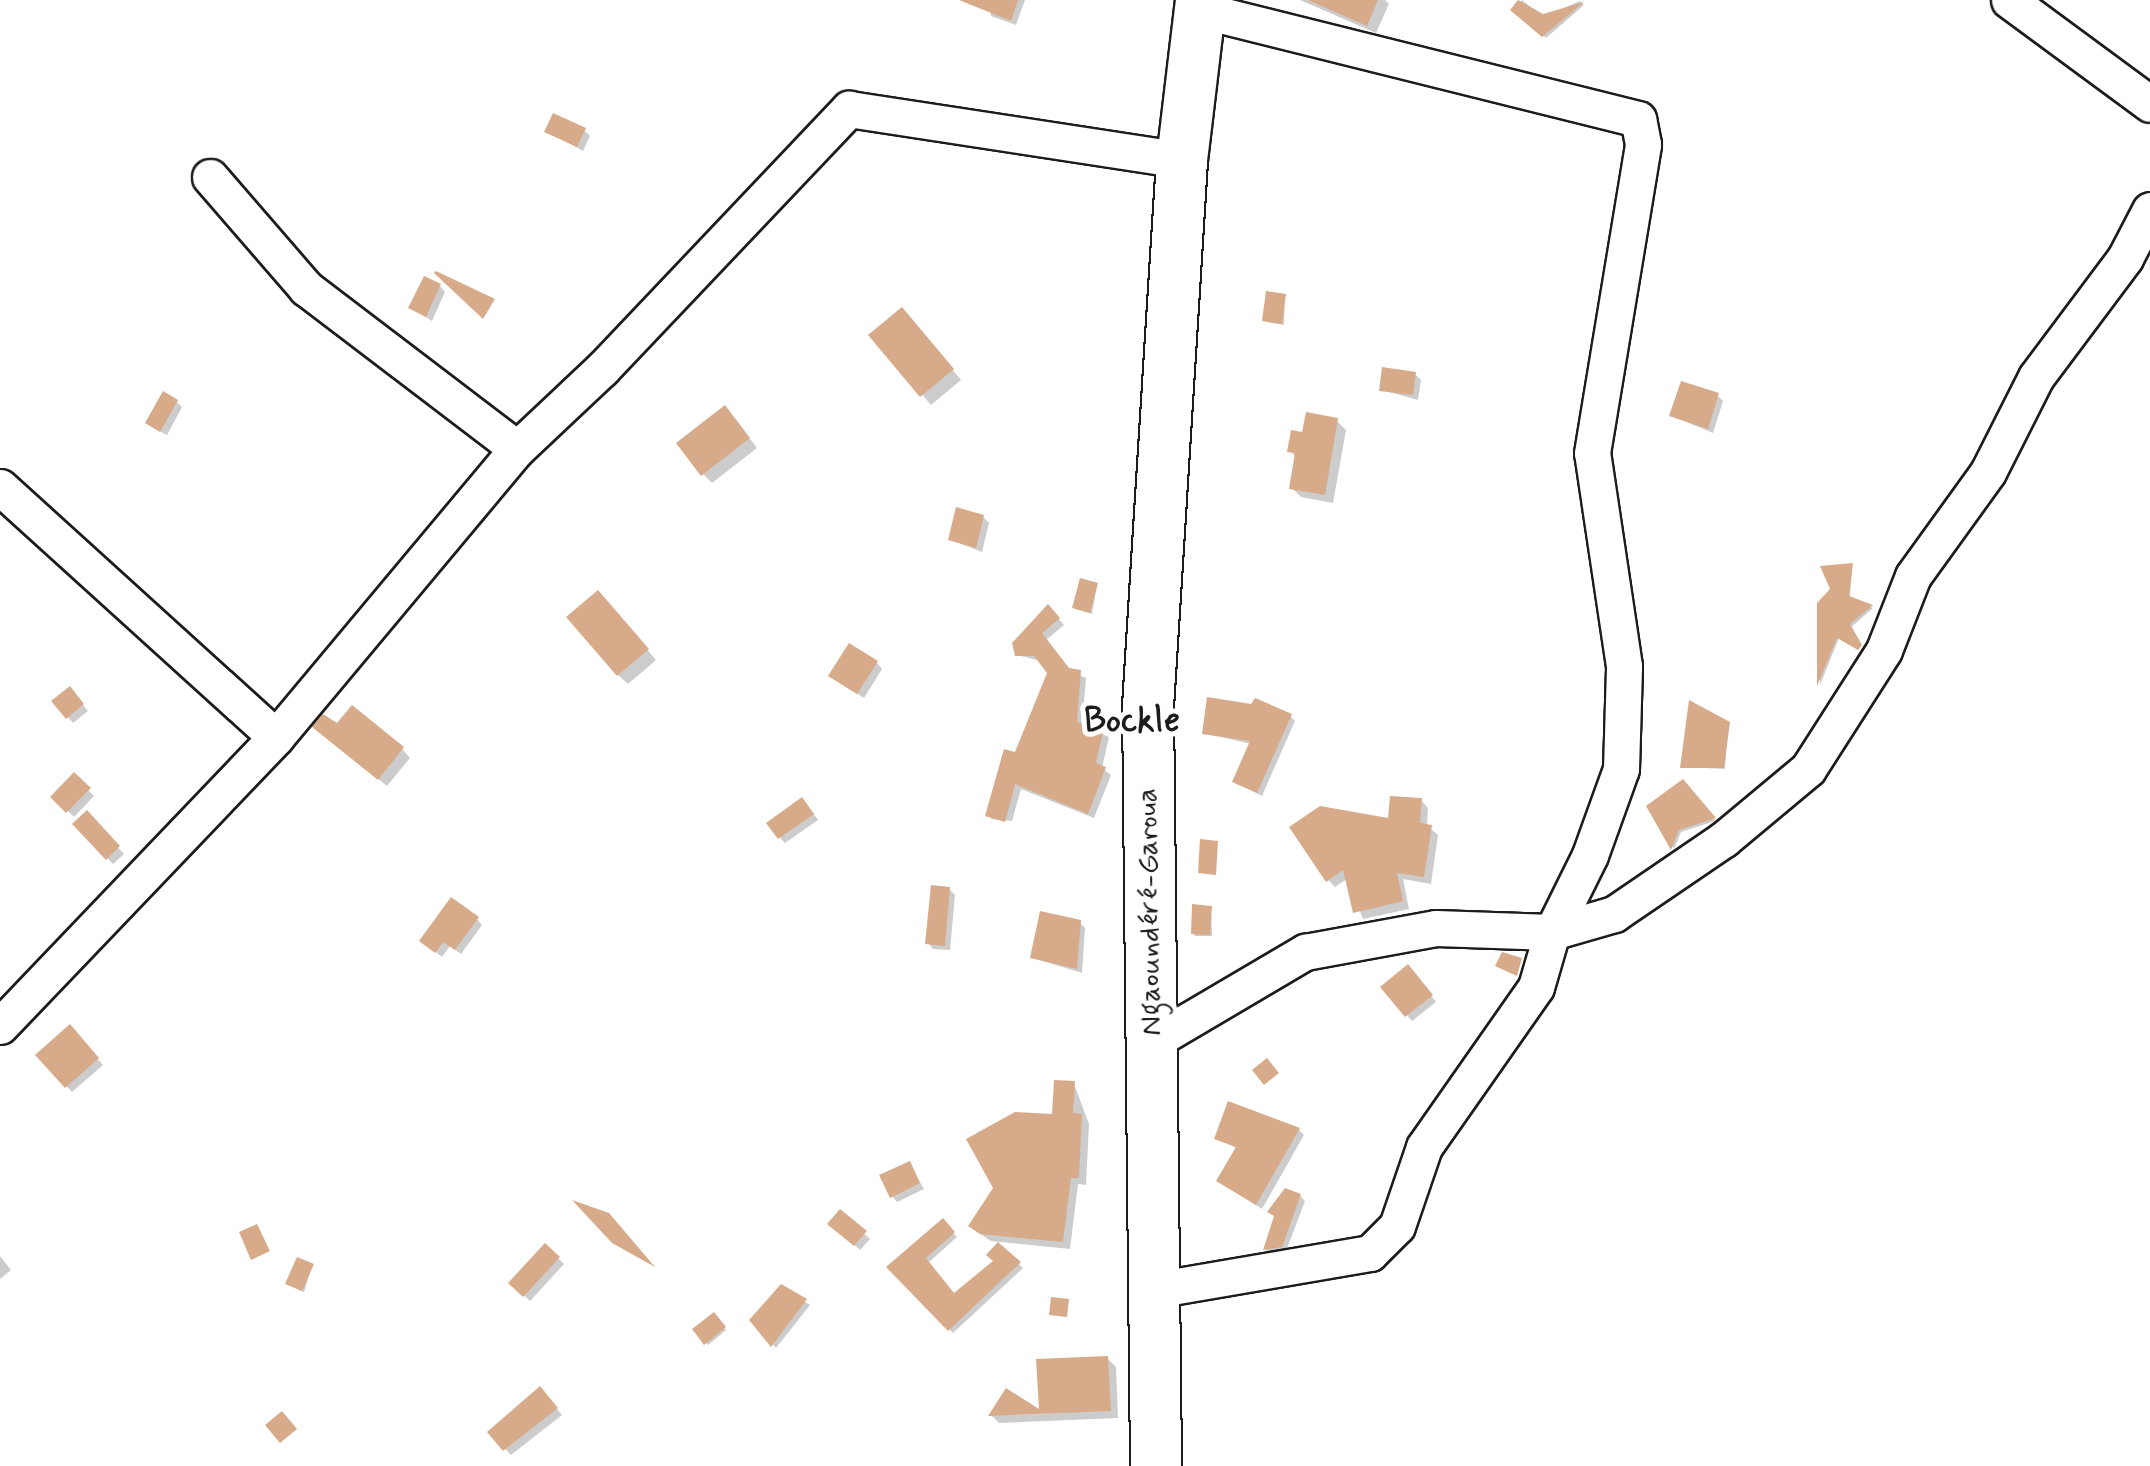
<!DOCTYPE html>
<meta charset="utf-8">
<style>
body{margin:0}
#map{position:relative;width:2150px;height:1466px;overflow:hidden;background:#fff;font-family:Mynerve,sans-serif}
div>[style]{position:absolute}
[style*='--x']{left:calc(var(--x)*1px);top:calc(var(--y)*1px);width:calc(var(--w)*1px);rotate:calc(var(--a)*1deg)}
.shadow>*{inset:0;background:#0003}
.building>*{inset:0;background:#d7aa89}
.roads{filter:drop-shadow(2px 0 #1c1c1c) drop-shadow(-2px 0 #1c1c1c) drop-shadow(0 2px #1c1c1c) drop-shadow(0 -2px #1c1c1c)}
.minor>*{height:35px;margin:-17.5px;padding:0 17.5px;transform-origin:17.5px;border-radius:17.5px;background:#fff}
.highway>*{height:50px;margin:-25px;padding:0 25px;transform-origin:25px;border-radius:25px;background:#fff}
span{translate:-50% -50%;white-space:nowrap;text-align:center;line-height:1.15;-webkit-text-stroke:10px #fff;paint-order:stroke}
.street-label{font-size:30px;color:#1c1c1c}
.quarter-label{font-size:35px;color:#1c1c1c;font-weight:700}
</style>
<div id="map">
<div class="shadow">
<div style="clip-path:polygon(989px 0,1025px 0,1016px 25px,991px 16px)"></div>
<div style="clip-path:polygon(1300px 0,1385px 0,1389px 4px,1376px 33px)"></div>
<div style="clip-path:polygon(1522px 0,1543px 17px,1580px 1px,1584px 5px,1546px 38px,1513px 10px)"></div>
<div style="clip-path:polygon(584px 130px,590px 136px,583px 151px,547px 131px)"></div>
<div style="clip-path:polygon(440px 286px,445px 292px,432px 321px,411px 308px)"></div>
<div style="clip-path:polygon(1285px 296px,1284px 325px,1267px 322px,1264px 320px)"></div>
<div style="clip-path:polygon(911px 320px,961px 380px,931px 405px,872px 336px)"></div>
<div style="clip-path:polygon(1415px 374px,1421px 380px,1418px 400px,1382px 390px)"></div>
<div style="clip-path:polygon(1718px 396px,1723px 401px,1713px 433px,1672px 416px)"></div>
<div style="clip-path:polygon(177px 402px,182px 407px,167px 435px,154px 428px)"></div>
<div style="clip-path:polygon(734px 418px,757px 448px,712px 483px,703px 474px)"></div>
<div style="clip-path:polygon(1337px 421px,1346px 430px,1333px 503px,1301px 497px,1292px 488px,1297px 458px,1290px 451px,1304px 434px)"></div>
<div style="clip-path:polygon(983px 517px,989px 523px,982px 552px,951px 540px)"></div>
<div style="clip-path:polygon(1852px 566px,1850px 599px,1873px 608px,1839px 638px,1820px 685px,1820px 604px)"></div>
<div style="clip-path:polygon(1097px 585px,1092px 614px,1076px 609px,1074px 607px)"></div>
<div style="clip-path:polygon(607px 602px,656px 660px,628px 684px,618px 675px)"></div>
<div style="clip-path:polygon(1054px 613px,1064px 625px,1046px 640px,1069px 671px,1086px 678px,1082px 726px,1109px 737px,1102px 768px,1111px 775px,1094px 818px,1021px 789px,1012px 821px,991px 819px,1050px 672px,1041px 661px,1017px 655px)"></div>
<div style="clip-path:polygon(877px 663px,882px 669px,864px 698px,837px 681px)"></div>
<div style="clip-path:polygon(75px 695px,88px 711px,73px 723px,68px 717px)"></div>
<div style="clip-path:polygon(1290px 716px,1295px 721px,1262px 796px,1235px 782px,1251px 744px,1204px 733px)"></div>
<div style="clip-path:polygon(1728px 724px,1725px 769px,1683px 767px)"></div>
<div style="clip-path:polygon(324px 735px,402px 749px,410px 758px,387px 786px)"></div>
<div style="clip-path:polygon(74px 776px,94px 796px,74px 817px,54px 797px)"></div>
<div style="clip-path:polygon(1683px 783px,1715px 821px,1681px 832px,1674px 849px,1649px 807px)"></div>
<div style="clip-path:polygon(1421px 800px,1428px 808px,1427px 826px,1438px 835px,1431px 884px,1403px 879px,1409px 909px,1363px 919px,1347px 879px,1335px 887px,1328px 880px)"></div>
<div style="clip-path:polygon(808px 806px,818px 820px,785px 843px,780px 838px)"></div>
<div style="clip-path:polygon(87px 814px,124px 854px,113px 864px,76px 824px)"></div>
<div style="clip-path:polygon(949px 889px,955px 895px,950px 950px,933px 949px,928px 943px)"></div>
<div style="clip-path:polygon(1211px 908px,1212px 936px,1195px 936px,1193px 933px)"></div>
<div style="clip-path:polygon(477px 919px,482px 925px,461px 954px,450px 946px,442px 957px,428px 946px)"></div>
<div style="clip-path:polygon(1079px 922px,1085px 928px,1082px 973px,1033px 958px)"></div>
<div style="clip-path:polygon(1413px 973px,1436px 1002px,1412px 1021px,1383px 987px)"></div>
<div style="clip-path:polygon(70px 1028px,103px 1065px,72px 1092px,38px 1055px)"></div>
<div style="clip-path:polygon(1074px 1084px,1089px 1124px,1086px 1185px,1078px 1184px,1070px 1249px,991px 1241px,979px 1233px,996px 1188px)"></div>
<div style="clip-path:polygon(1299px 1130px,1304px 1135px,1262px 1209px,1219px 1181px,1238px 1149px,1217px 1138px)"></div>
<div style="clip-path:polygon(909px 1164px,924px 1189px,897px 1202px,892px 1196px)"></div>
<div style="clip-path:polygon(1300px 1196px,1305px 1201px,1286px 1251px,1270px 1253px,1265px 1249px)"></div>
<div style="clip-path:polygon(841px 1212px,870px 1239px,860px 1250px,831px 1223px)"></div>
<div style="clip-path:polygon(942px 1221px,957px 1237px,928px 1263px,955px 1296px,996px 1261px,998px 1245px,1023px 1268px,953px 1333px,890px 1267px)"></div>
<div style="clip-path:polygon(545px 1246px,564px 1264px,530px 1301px,511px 1283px)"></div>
<div style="clip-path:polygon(0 1256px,11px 1270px,0 1279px)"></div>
<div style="clip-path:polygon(312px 1266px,304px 1292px,290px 1285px)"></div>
<div style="clip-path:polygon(782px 1287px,810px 1305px,776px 1348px,752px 1320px)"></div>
<div style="clip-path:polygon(714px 1315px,726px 1330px,708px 1345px,695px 1330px)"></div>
<div style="clip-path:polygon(1107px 1358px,1116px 1367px,1118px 1418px,999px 1423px,991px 1415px,1042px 1414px)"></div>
<div style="clip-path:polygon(546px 1395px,562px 1415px,511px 1455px,490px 1432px)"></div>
</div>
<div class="building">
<div style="clip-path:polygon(959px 0,1018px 0,1011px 21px)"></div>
<div style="clip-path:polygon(1308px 0,1378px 0,1367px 26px)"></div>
<div style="clip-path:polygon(1518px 0,1543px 14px,1584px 2px,1542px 37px,1510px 10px)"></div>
<div style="clip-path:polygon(553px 113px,586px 128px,577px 147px,544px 132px)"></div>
<div style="clip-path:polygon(436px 271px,495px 299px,483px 319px,434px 273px)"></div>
<div style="clip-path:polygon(424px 276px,441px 284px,426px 317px,408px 308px)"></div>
<div style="clip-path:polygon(1266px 291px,1286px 294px,1282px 324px,1262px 321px)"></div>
<div style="clip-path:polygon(902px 307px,954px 369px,920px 397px,868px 335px)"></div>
<div style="clip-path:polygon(1382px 367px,1416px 372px,1413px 395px,1379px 391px)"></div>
<div style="clip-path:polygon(1681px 381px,1719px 393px,1708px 429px,1669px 416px)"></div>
<div style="clip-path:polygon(163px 391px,178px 400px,160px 432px,145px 423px)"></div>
<div style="clip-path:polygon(725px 405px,750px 438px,701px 476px,676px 443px)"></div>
<div style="clip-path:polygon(1306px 412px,1338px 418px,1325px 495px,1289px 489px,1295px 453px,1287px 452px,1291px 430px,1302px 432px)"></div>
<div style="clip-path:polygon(956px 507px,984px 515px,976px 548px,948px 540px)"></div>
<div style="clip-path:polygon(1853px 563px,1849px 596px,1873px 605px,1850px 624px,1862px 645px,1858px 650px,1837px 638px,1817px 686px,1817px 603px,1830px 589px,1820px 566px)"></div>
<div style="clip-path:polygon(1080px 578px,1098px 583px,1090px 613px,1072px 608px)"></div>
<div style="clip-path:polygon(598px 590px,649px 649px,617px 676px,566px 617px)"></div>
<div style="clip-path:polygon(1048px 604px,1060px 618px,1042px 633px,1069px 668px,1081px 670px,1077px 722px,1104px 728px,1096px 763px,1106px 767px,1088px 814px,1015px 784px,1005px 822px,985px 816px,1004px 749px,1015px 752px,1047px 673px,1034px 656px,1015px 656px,1012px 643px)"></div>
<div style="clip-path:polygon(849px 643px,878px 661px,857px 694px,828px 676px)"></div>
<div style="clip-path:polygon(70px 686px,84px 704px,66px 719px,51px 701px)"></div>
<div style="clip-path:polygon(1207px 697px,1251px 704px,1255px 698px,1292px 714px,1257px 793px,1232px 782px,1250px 741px,1202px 734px)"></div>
<div style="clip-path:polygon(1689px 700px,1730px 722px,1724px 768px,1680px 768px)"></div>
<div style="clip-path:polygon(352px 705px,404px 747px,378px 780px,312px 727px,323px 714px,337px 723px)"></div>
<div style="clip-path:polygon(74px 772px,91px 788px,66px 813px,50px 797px)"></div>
<div style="clip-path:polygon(1683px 779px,1716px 818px,1679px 830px,1671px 850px,1646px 806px)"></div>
<div style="clip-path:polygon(1390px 796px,1422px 798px,1420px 823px,1432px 825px,1424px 877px,1397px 873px,1403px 901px,1353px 913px,1343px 870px,1326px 882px,1289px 827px,1320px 806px,1388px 818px)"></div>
<div style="clip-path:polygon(802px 797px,814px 814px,778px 839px,766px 823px)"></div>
<div style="clip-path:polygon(87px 810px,120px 846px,106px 860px,72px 824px)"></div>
<div style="clip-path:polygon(1200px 839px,1218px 841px,1216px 875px,1198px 873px)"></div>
<div style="clip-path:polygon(931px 885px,950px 887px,945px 946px,925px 944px)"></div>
<div style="clip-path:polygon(451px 897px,479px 917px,455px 950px,443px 942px,435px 953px,419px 941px)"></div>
<div style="clip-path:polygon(1192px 904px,1212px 906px,1210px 935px,1191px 934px)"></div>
<div style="clip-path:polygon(1040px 911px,1081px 920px,1077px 969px,1030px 958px)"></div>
<div style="clip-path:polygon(1502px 952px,1522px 958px,1517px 976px,1495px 966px)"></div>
<div style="clip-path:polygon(1408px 964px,1433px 995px,1405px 1017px,1380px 987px)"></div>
<div style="clip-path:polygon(70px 1024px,99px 1058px,65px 1088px,35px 1055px)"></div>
<div style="clip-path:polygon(1267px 1058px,1279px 1073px,1264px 1085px,1252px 1070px)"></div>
<div style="clip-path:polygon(1054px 1080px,1075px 1081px,1073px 1113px,1082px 1114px,1079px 1178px,1071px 1178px,1063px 1242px,980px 1234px,968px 1226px,993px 1188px,966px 1139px,1015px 1112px,1052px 1114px)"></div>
<div style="clip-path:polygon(1228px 1101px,1300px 1128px,1256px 1205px,1216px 1181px,1236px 1147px,1214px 1139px)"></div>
<div style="clip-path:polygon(910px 1161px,920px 1183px,890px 1198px,879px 1175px)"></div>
<div style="clip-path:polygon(1285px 1188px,1301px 1194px,1282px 1247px,1263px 1250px,1274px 1216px,1267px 1212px)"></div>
<div style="clip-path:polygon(572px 1200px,609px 1213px,655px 1267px,612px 1243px)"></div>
<div style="clip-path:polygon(840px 1209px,867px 1231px,854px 1246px,827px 1224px)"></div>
<div style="clip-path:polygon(943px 1218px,955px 1232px,926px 1258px,954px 1293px,993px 1261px,986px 1255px,998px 1242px,1021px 1262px,948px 1331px,886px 1267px)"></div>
<div style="clip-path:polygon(257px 1224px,270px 1251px,251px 1260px,239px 1232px)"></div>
<div style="clip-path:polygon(545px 1243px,560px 1257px,523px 1297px,508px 1283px)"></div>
<div style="clip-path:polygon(297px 1257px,314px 1264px,302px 1291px,285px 1284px)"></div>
<div style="clip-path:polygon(781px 1284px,807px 1299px,771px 1347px,749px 1320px)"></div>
<div style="clip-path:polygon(1051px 1297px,1069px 1299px,1067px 1317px,1049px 1315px)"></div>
<div style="clip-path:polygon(714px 1312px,726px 1327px,704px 1345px,692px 1329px)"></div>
<div style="clip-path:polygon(1108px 1356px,1111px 1411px,988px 1416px,1006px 1388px,1039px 1409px,1036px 1359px)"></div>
<div style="clip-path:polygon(540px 1386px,558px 1408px,503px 1451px,487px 1432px)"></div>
<div style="clip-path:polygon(282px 1411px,297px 1429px,280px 1443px,265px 1425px)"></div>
</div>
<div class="roads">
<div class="minor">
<div style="--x:2009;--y:0;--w:175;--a:36.4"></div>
<div style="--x:210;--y:177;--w:147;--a:49.1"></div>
<div style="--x:306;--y:288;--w:265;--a:37.3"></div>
<div style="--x:0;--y:487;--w:372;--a:42.2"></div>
<div style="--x:0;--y:1026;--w:400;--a:-46.3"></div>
<div style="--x:276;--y:737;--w:376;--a:-50.1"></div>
<div style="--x:517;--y:449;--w:117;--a:-43.3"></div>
<div style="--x:602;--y:369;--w:359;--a:-46.5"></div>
<div style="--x:849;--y:109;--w:337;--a:8.7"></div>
<div style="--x:1152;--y:1042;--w:178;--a:-30.5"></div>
<div style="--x:1305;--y:952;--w:133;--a:-10.4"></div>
<div style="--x:1436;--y:928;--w:116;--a:2"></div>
<div style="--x:1552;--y:932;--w:65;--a:-16.2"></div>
<div style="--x:1614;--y:914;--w:133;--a:-34.3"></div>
<div style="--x:1724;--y:839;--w:109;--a:-39.8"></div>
<div style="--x:1808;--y:769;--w:141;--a:-57.4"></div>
<div style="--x:1884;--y:650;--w:79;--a:-68.6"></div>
<div style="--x:1913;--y:576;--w:128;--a:-54.2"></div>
<div style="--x:1988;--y:472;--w:106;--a:-63.2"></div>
<div style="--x:2036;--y:377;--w:149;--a:-53.2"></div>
<div style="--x:2125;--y:258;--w:54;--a:-62.5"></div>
<div style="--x:1154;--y:1290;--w:219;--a:-9.7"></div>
<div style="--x:1370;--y:1253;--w:38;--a:-45"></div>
<div style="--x:1397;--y:1226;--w:83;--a:-71.1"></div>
<div style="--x:1424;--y:1147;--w:195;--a:-55"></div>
<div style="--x:1536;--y:987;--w:57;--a:-73.8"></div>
<div style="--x:1552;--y:932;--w:86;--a:-63.7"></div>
<div style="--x:1590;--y:855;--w:91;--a:-70.2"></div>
<div style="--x:1621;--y:769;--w:103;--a:-88.3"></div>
<div style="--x:1624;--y:666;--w:215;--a:-98.5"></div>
<div style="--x:1592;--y:453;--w:313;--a:-80.6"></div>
<div style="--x:1643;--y:144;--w:25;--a:-101"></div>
<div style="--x:1638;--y:119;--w:450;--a:-166"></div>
</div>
<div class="highway">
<div style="--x:1156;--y:1466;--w:759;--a:-90.6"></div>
<div style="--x:1148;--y:707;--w:548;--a:-86.44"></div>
<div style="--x:1182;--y:160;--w:161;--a:-83.2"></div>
</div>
</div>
<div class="street-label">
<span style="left:1150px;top:912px;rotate:-91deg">Ngaoundéré-Garoua</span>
</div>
<div class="quarter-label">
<span style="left:1132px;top:721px">Bockle</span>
</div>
</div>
